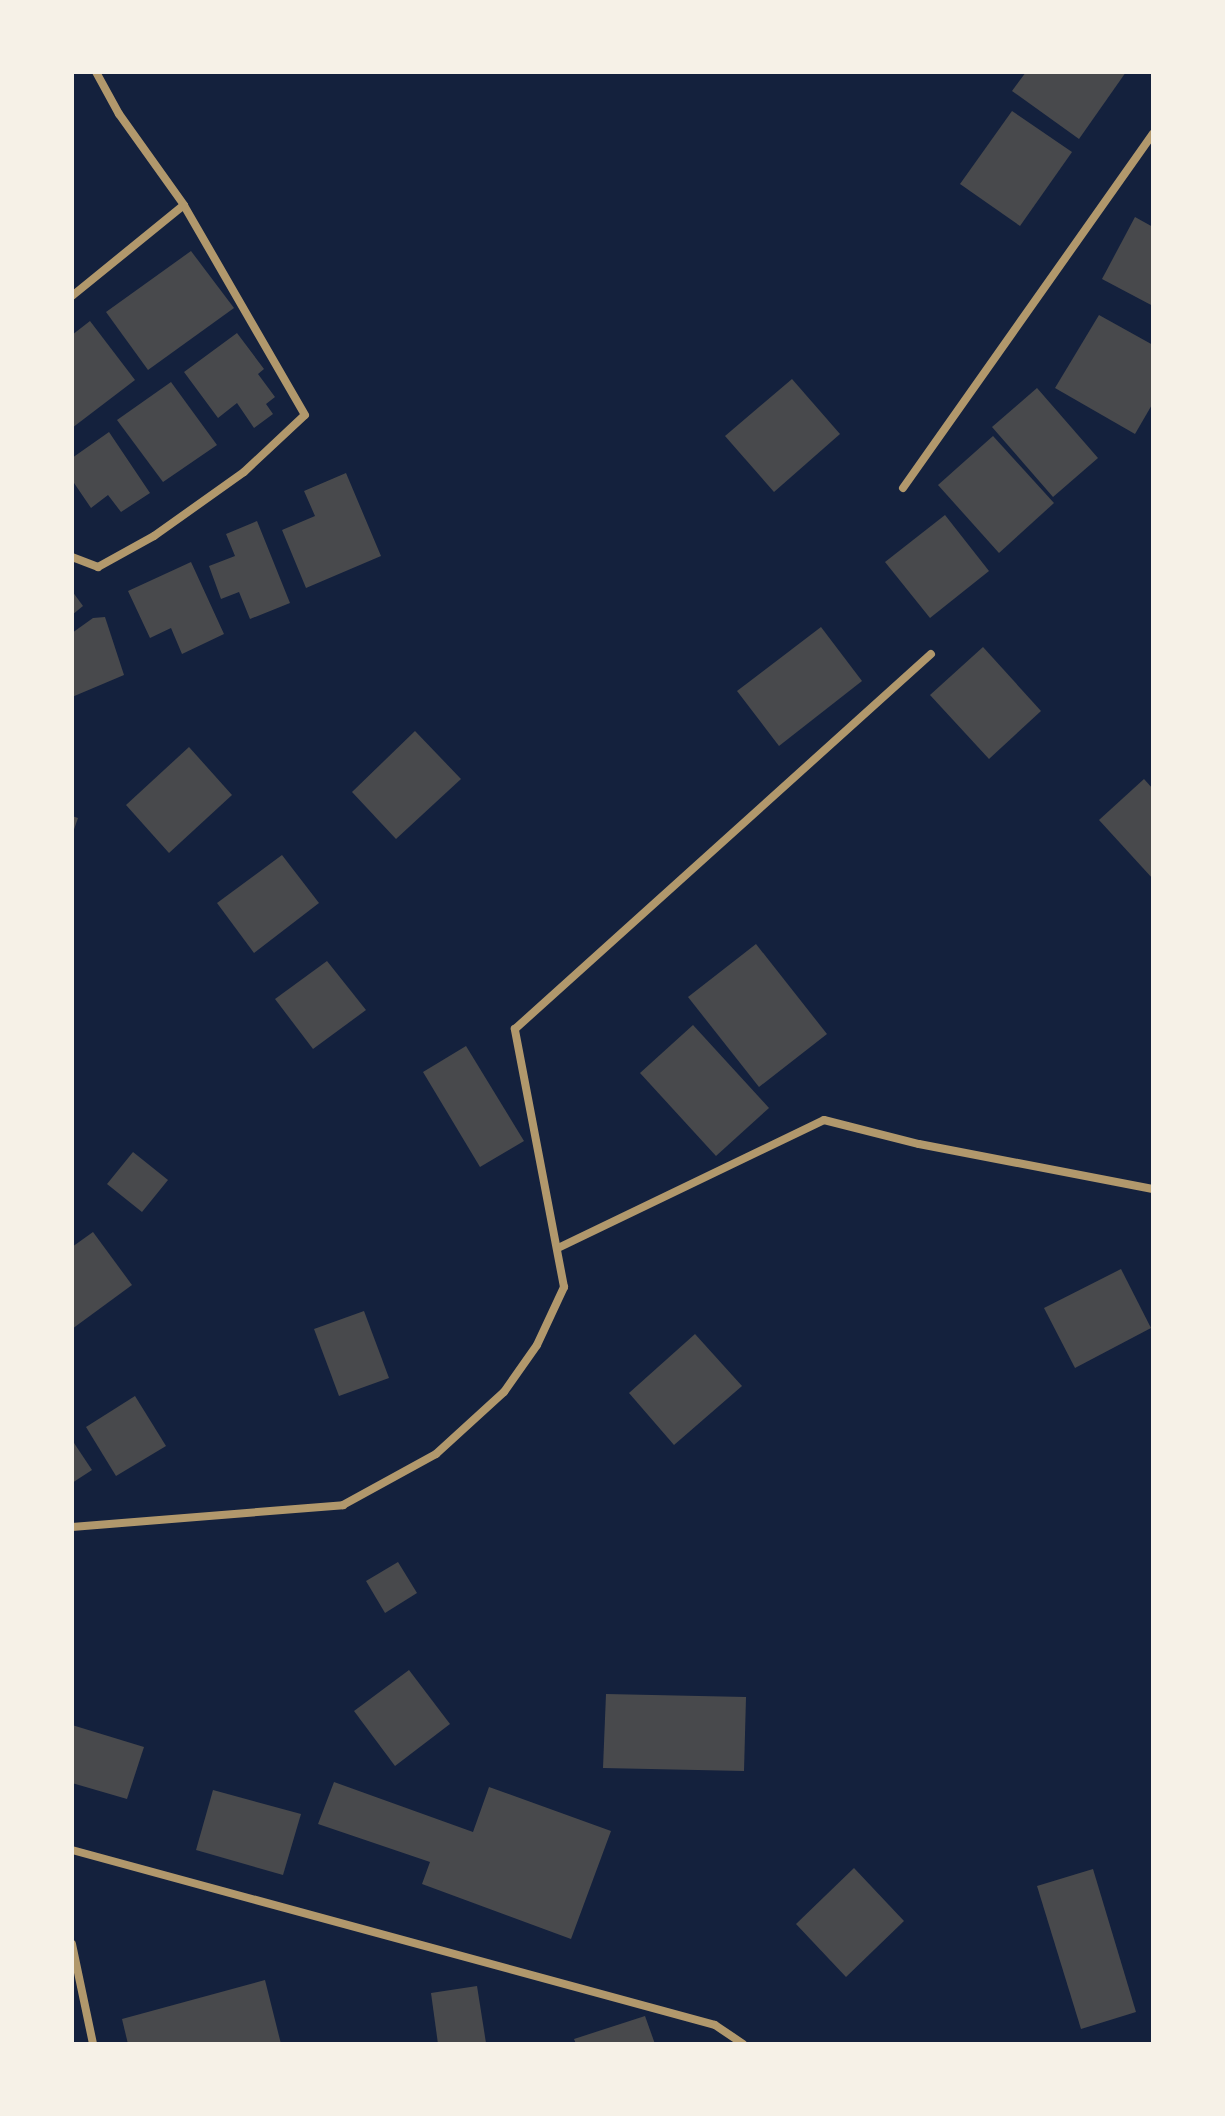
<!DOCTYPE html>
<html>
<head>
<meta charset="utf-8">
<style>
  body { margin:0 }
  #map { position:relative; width:1225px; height:2116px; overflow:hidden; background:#14213d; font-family:"Noto Serif",serif }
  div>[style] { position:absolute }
  .building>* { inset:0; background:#48494c }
  .minor>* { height:8px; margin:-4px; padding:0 4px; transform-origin:4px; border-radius:4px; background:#b1986c }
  span { translate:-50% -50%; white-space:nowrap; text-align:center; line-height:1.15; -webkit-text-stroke:6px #f6f1e7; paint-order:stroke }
  .frame { position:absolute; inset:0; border:74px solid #f6f1e7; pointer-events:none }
</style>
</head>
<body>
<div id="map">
  <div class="building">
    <i style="clip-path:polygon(1026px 72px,1126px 72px,1079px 139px,1012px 91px)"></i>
    <i style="clip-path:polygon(1012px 111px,1072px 152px,1020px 226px,960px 184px)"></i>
    <i style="clip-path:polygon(1135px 217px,1153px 227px,1153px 306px,1102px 279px)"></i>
    <i style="clip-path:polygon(191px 251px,234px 308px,148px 370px,106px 312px)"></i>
    <i style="clip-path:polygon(1099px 315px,1153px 345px,1153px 403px,1135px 434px,1055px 388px)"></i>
    <i style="clip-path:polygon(90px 321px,135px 380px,72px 428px,72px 335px)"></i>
    <i style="clip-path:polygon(237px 333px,264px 369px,258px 374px,275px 397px,266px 404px,273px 414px,254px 428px,237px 403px,218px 418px,184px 372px)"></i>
    <i style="clip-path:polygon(792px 379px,840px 434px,774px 492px,725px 436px)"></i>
    <i style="clip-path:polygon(171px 382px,217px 445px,163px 482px,117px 420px)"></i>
    <i style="clip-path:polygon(1037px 388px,1098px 458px,1053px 497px,992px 427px)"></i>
    <i style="clip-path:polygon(109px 432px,150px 493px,121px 512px,108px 495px,91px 508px,72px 480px,72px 458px)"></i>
    <i style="clip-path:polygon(993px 436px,1054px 503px,999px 553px,938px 485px)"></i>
    <i style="clip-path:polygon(346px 473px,381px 556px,306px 588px,282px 530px,315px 516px,304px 491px)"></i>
    <i style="clip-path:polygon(945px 515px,989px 571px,930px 618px,885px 562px)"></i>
    <i style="clip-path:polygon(257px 521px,290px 603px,250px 619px,239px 592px,221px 599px,209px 566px,235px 556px,226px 534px)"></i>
    <i style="clip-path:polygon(191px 562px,224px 634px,182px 654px,171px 628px,150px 638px,128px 591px)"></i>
    <i style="clip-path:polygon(72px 591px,83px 606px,72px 615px)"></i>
    <i style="clip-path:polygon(105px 617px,124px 675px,72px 697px,72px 633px,93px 618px)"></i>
    <i style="clip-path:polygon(821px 627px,862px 681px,779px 746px,737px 691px)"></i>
    <i style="clip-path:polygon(983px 647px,1041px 711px,989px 759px,930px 695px)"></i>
    <i style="clip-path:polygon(415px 731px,461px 779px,396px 839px,352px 792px)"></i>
    <i style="clip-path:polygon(189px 747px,232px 795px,169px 853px,126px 805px)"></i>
    <i style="clip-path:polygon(1144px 779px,1153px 789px,1153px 879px,1099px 820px)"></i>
    <i style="clip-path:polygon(72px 816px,78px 818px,72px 835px)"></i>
    <i style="clip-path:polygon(282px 855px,319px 903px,254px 953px,217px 903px)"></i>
    <i style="clip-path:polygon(756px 944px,827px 1034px,759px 1087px,688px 997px)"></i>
    <i style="clip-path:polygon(327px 961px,366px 1010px,313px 1049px,275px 999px)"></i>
    <i style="clip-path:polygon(693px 1025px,769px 1108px,716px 1156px,640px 1073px)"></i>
    <i style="clip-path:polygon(466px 1046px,524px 1141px,480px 1167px,423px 1072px)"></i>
    <i style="clip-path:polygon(133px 1152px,168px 1180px,142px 1212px,107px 1184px)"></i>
    <i style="clip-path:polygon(93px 1232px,132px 1285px,72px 1329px,72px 1247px)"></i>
    <i style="clip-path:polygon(1121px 1269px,1151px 1328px,1075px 1368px,1044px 1308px)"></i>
    <i style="clip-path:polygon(364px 1311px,389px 1378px,339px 1396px,314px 1329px)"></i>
    <i style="clip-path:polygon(695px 1334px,742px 1386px,674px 1445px,629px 1393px)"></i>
    <i style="clip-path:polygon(135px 1396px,166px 1446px,116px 1476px,86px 1427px)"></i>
    <i style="clip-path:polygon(72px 1440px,92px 1470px,72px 1483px)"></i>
    <i style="clip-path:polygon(398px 1562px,417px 1593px,385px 1613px,366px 1581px)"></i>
    <i style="clip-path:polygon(409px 1670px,450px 1724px,395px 1766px,354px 1711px)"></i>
    <i style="clip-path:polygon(606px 1694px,746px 1697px,744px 1771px,603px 1768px)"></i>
    <i style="clip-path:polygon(72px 1725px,144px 1747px,127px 1799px,72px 1783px)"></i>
    <i style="clip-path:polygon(334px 1782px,473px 1832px,489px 1787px,611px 1831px,571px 1939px,422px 1884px,430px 1862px,318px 1824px)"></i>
    <i style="clip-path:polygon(213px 1790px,301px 1814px,283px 1875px,196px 1850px)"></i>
    <i style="clip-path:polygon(854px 1868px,904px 1921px,846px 1977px,796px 1924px)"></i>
    <i style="clip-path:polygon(1093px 1869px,1136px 2012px,1081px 2029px,1037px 1886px)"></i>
    <i style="clip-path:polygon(265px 1980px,281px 2044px,128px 2044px,122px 2019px)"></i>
    <i style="clip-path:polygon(477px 1986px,486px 2043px,438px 2044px,431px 1993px)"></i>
    <i style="clip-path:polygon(645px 2016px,655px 2044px,576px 2044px,574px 2039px)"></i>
  </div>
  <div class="minor">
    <i style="left:72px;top:296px;width:144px;rotate:-39.1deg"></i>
    <i style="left:184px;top:205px;width:112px;rotate:-125.5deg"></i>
    <i style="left:119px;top:114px;width:48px;rotate:-118.7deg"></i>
    <i style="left:903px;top:488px;width:434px;rotate:-54.8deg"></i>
    <i style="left:72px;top:557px;width:28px;rotate:21deg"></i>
    <i style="left:98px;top:567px;width:64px;rotate:-29deg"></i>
    <i style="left:154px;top:536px;width:110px;rotate:-35.4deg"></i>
    <i style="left:244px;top:472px;width:83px;rotate:-43.1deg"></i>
    <i style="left:305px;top:415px;width:242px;rotate:-120deg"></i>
    <i style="left:558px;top:1248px;width:295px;rotate:-25.7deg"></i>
    <i style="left:824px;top:1120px;width:98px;rotate:14.2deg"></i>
    <i style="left:919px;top:1144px;width:238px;rotate:10.9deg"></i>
    <i style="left:72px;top:1527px;width:272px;rotate:-4.6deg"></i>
    <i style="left:343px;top:1505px;width:106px;rotate:-28.7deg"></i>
    <i style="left:436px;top:1454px;width:92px;rotate:-42.4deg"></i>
    <i style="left:504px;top:1392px;width:57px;rotate:-54.9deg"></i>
    <i style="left:537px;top:1345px;width:64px;rotate:-65deg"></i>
    <i style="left:564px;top:1287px;width:263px;rotate:-100.8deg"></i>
    <i style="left:515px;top:1029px;width:560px;rotate:-42.03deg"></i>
    <i style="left:72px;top:1850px;width:666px;rotate:15.22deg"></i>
    <i style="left:715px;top:2025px;width:34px;rotate:34deg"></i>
    <i style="left:72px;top:1944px;width:102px;rotate:78.1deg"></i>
  </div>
  <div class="frame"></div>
</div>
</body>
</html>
